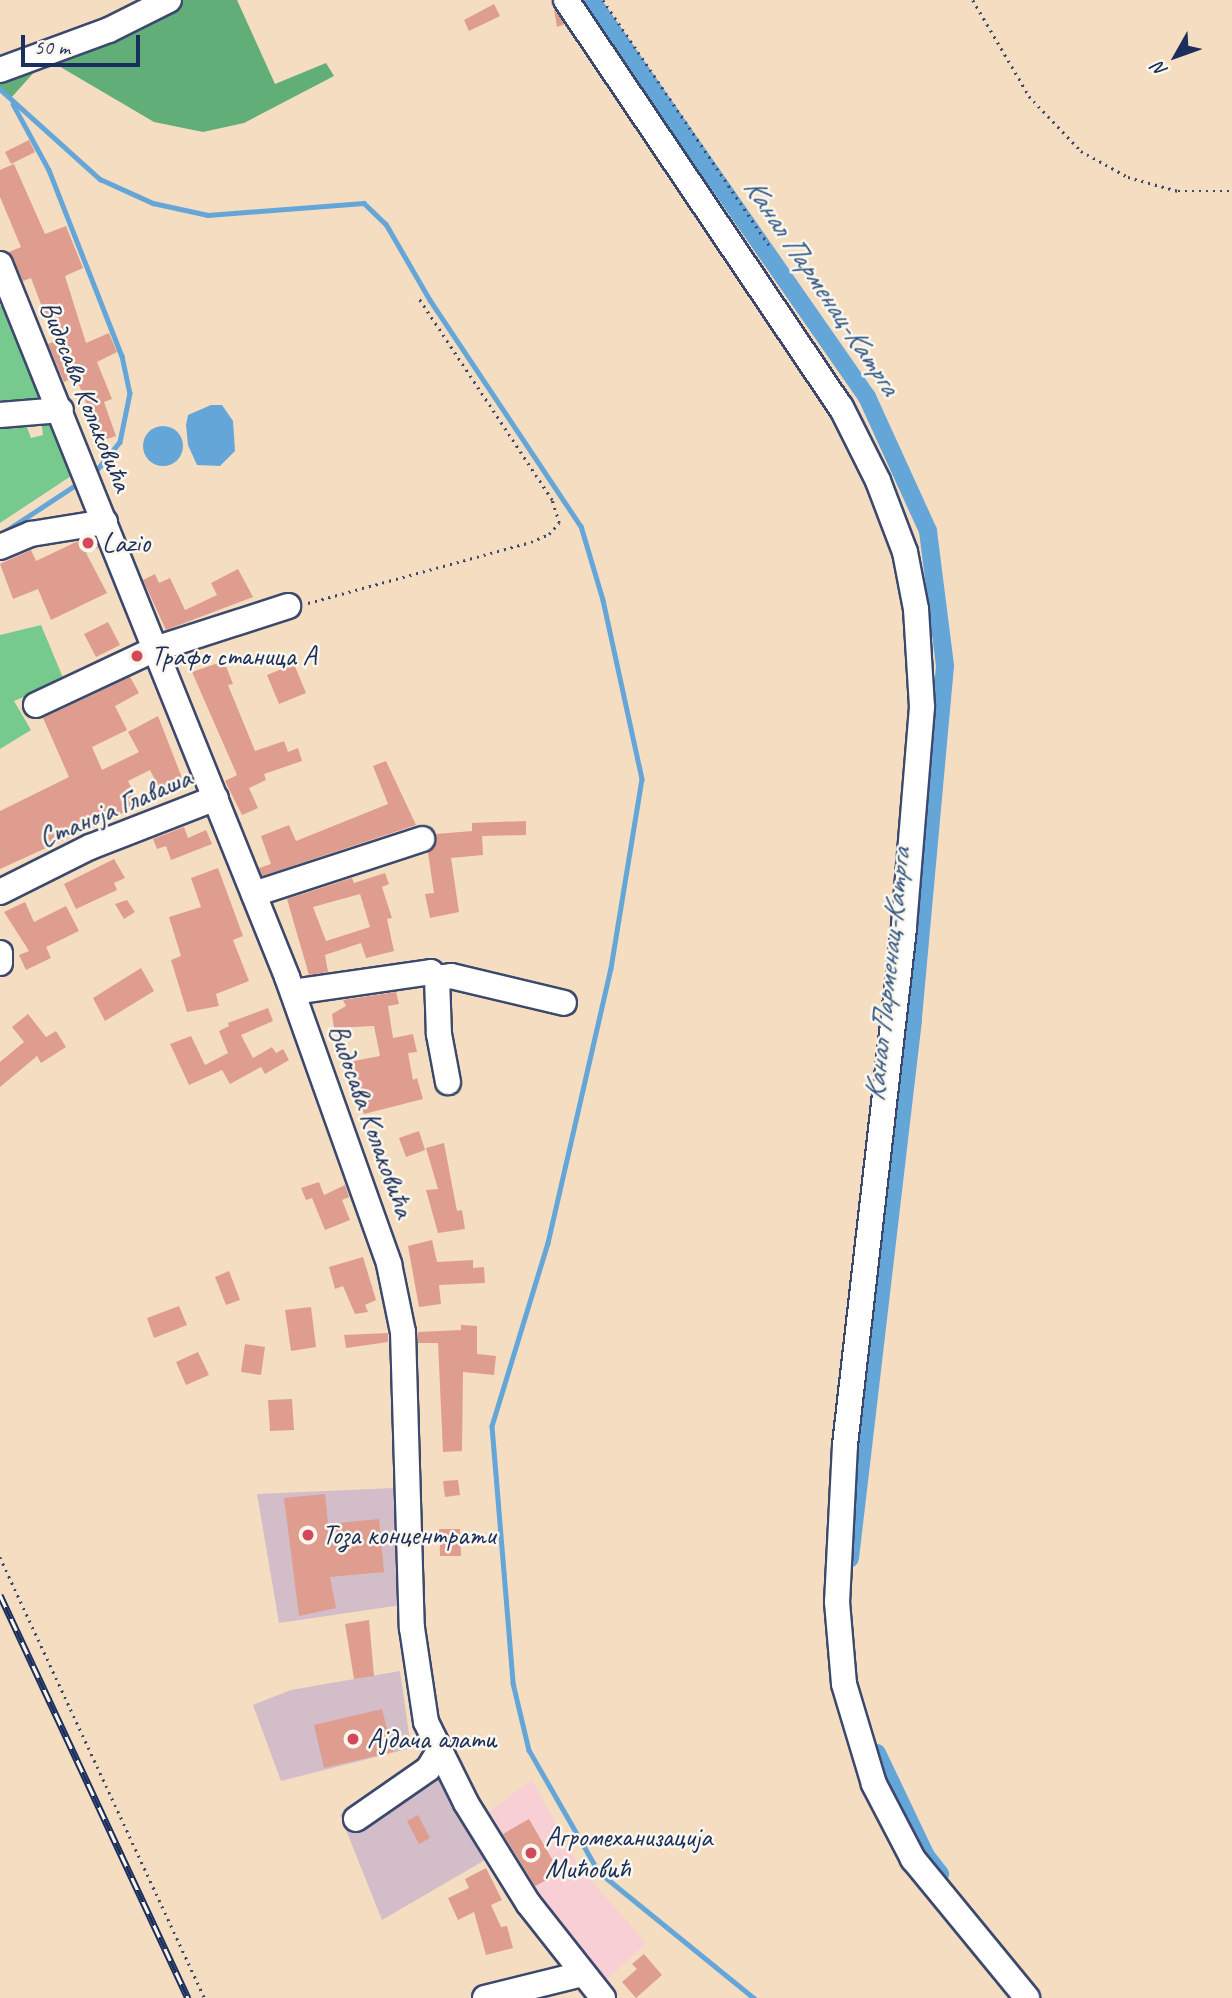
<!DOCTYPE html>
<html>
<head>
<meta charset="utf-8">
<style>
  body { margin:0 }
  #map { position:relative; width:1232px; height:1998px; overflow:hidden; background:#f5ddc2; font-family:Caveat,sans-serif }
  div>[style] { position:absolute }
  .built>* { inset:0; background:#f7cfd4 }
  .industrial>* { inset:0; background:#d2bdc8 }
  .green>* { inset:0; background:#77ca8d }
  .forest>* { inset:0; background:#61ae78 }
  .water>* { inset:0; background:#65a6d8 }
  .round { border-radius:50% }
  .stream>* { height:4.5px; margin:-2.25px; padding:0 2.25px; transform-origin:2.25px; border-radius:2.25px; background:#65a6d8 }
  .canal>* { height:18px; margin:-9px; padding:0 9px; transform-origin:9px; border-radius:9px; background:#65a6d8 }
  .building>* { inset:0; background:#df9d90 }
  .path>* { height:2.5px; margin-top:-1.25px; transform-origin:0; background:repeating-linear-gradient(90deg,#3c496d 0 2px,transparent 0 7px) }
  .roads { filter:drop-shadow(2px 0 #3c496d) drop-shadow(-2px 0 #3c496d) drop-shadow(0 2px #3c496d) drop-shadow(0 -2px #3c496d) }
  .minor>* { height:24px; margin:-12px; padding:0 12px; transform-origin:12px; border-radius:12px; background:#fff }
  .rail>* { height:7px; margin-top:-3.5px; transform-origin:0; background:repeating-linear-gradient(90deg,#fbf7ec 0 13px,#1b2f5e 0 26px); box-sizing:border-box; border-block:2px solid #1b2f5e }
  .dots>* { width:19px; height:19px; translate:-50% -50%; box-sizing:border-box; border:4px solid #fbf7ec; border-radius:50% }
  span { translate:-50% -50%; white-space:nowrap; text-align:center; line-height:1.15; -webkit-text-stroke:5px #fbf7ec; paint-order:stroke }
  .street-label { font-size:28px; color:#1b2f5e }
  .poi-label { font-size:28px; color:#1b2f5e }
  .left { translate:0 -50%; text-align:left }
  .water-label { font-size:30px; color:#355989; font-style:italic }
  .north { position:absolute; left:1141px; top:21px; width:70px; height:70px; -webkit-text-stroke:5px #fbf7ec; paint-order:stroke; rotate:230deg; font-size:19px; font-weight:700; line-height:28px; text-align:center; color:#1b2f5e }
  .north::after { content:''; display:block; margin:auto; width:24px; height:32px; background:#1b2f5e; clip-path:polygon(50% 0,100% 100%,50% 72%,0 100%) }
  .scale { position:absolute; left:21px; top:35px; width:119px; height:32px; box-sizing:border-box; border:4px solid #1b2f5e; border-top:0; padding-left:9px; font-size:21px; line-height:24px; white-space:nowrap; color:#1b2f5e; -webkit-text-stroke:5px #fbf7ec; paint-order:stroke }
</style>
</head>
<body>
<div id="map">
  <div class="built">
    <i style="clip-path:polygon(532px 1780px,579px 1866px,646px 1943px,602px 1984px,544px 1916px,484px 1815px)"></i>
  </div>
  <div class="industrial">
    <i style="clip-path:polygon(394px 1488px,401px 1605px,279px 1623px,257px 1494px)"></i>
    <i style="clip-path:polygon(400px 1671px,411px 1748px,281px 1781px,253px 1705px,291px 1690px)"></i>
    <i style="clip-path:polygon(436px 1770px,490px 1857px,382px 1920px,340px 1815px,413px 1774px)"></i>
  </div>
  <div class="green">
    <i style="clip-path:polygon(6px 305px,51px 405px,0 412px,0 306px)"></i>
    <i style="clip-path:polygon(24px 419px,31px 438px,43px 435px,41px 420px,55px 419px,74px 474px,0 523px,0 421px)"></i>
    <i style="clip-path:polygon(41px 625px,64px 680px,14px 701px,31px 730px,0 749px,0 635px)"></i>
  </div>
  <div class="forest">
    <i style="clip-path:polygon(155px 0,237px 0,275px 84px,326px 63px,334px 76px,244px 123px,203px 132px,154px 122px,52px 62px,37px 69px,10px 99px,0 90px,0 56px)"></i>
  </div>
  <div class="water">
    <i style="clip-path:polygon(211px 405px,222px 405px,233px 421px,235px 451px,220px 466px,197px 465px,188px 445px,186px 425px,188px 415px)"></i>
    <i class="round" style="left:143px;top:426px;width:40px;height:40px"></i>
  </div>
  <div class="stream">
    <i style="left:0;top:89px;width:135px;rotate:42deg"></i>
    <i style="left:100px;top:179px;width:58px;rotate:24.4deg"></i>
    <i style="left:153px;top:203px;width:56px;rotate:12.3deg"></i>
    <i style="left:208px;top:215px;width:156px;rotate:-4.4deg"></i>
    <i style="left:364px;top:203px;width:30px;rotate:44deg"></i>
    <i style="left:386px;top:224px;width:88px;rotate:59.9deg"></i>
    <i style="left:430px;top:300px;width:272px;rotate:56.3deg"></i>
    <i style="left:581px;top:526px;width:77px;rotate:73.4deg"></i>
    <i style="left:603px;top:600px;width:183px;rotate:77.7deg"></i>
    <i style="left:642px;top:779px;width:192px;rotate:99.3deg"></i>
    <i style="left:611px;top:968px;width:282px;rotate:102.9deg"></i>
    <i style="left:548px;top:1243px;width:191px;rotate:107deg"></i>
    <i style="left:492px;top:1426px;width:258px;rotate:85.3deg"></i>
    <i style="left:513px;top:1683px;width:69px;rotate:76.6deg"></i>
    <i style="left:529px;top:1750px;width:141px;rotate:60.2deg"></i>
    <i style="left:599px;top:1872px;width:200px;rotate:39.1deg"></i>
    <i style="left:13px;top:104px;width:75px;rotate:61.4deg"></i>
    <i style="left:49px;top:170px;width:200px;rotate:68.6deg"></i>
    <i style="left:122px;top:356px;width:38px;rotate:78deg"></i>
    <i style="left:130px;top:393px;width:50px;rotate:101.5deg"></i>
    <i style="left:120px;top:442px;width:35px;rotate:129deg"></i>
    <i style="left:1px;top:534px;width:87px;rotate:-33.3deg"></i>
  </div>
  <div class="canal">
    <i style="left:591px;top:0;width:484px;rotate:55.2deg"></i>
    <i style="left:867px;top:397px;width:147px;rotate:65.5deg"></i>
    <i style="left:928px;top:531px;width:136px;rotate:82.8deg"></i>
    <i style="left:945px;top:666px;width:355px;rotate:95.2deg"></i>
    <i style="left:913px;top:1020px;width:542px;rotate:96.68deg"></i>
    <i style="left:877px;top:1753px;width:114px;rotate:64.6deg"></i>
    <i style="left:926px;top:1856px;width:23px;rotate:52deg"></i>
  </div>
  <div class="building">
    <i style="clip-path:polygon(494px 4px,500px 16px,469px 31px,464px 20px)"></i>
    <i style="clip-path:polygon(554px 9px,565px 24px,557px 27px)"></i>
    <i style="clip-path:polygon(29px 140px,35px 152px,11px 164px,5px 152px)"></i>
    <i style="clip-path:polygon(14px 164px,45px 234px,66px 226px,83px 268px,65px 276px,86px 343px,109px 333px,117px 352px,97px 362px,112px 399px,104px 402px,116px 436px,101px 441px,76px 377px,64px 382px,48px 344px,55px 341px,31px 278px,23px 281px,9px 252px,21px 247px,0 197px,0 170px)"></i>
    <i style="clip-path:polygon(95px 539px,98px 548px,86px 553px,107px 593px,51px 620px,38px 589px,13px 599px,0 564px,31px 550px,36px 561px,76px 542px)"></i>
    <i style="clip-path:polygon(238px 569px,253px 597px,166px 630px,143px 580px,155px 574px,159px 583px,170px 578px,185px 610px,217px 595px,211px 583px)"></i>
    <i style="clip-path:polygon(108px 622px,120px 645px,96px 657px,84px 634px)"></i>
    <i style="clip-path:polygon(224px 661px,233px 684px,228px 685px,255px 751px,284px 741px,288px 752px,298px 748px,302px 761px,264px 774px,266px 780px,249px 788px,258px 808px,242px 815px,225px 781px,237px 775px,192px 672px)"></i>
    <i style="clip-path:polygon(294px 664px,306px 693px,279px 704px,267px 675px)"></i>
    <i style="clip-path:polygon(130px 677px,139px 693px,115px 706px,127px 730px,92px 747px,102px 770px,139px 752px,128px 732px,158px 716px,184px 783px,162px 794px,150px 770px,128px 781px,137px 799px,131px 802px,134px 808px,0 869px,0 811px,69px 777px,43px 718px)"></i>
    <i style="clip-path:polygon(386px 761px,416px 825px,262px 876px,259px 868px,271px 864px,261px 836px,289px 825px,296px 841px,388px 804px,373px 766px)"></i>
    <i style="clip-path:polygon(526px 821px,526px 835px,482px 836px,483px 855px,451px 858px,459px 912px,430px 918px,425px 894px,434px 893px,428px 853px,436px 843px,436px 834px,472px 831px,472px 823px)"></i>
    <i style="clip-path:polygon(184px 827px,188px 838px,206px 830px,212px 844px,171px 860px,166px 846px,157px 849px,153px 839px)"></i>
    <i style="clip-path:polygon(114px 859px,125px 878px,114px 883px,117px 890px,76px 909px,64px 884px)"></i>
    <i style="clip-path:polygon(218px 868px,243px 936px,233px 940px,249px 981px,216px 994px,219px 1006px,187px 1012px,171px 960px,181px 956px,169px 917px,201px 907px,191px 878px)"></i>
    <i style="clip-path:polygon(evenodd,385px 873px,389px 884px,382px 887px,392px 918px,387px 919px,394px 951px,366px 958px,361px 943px,325px 955px,328px 972px,309px 975px,287px 899px,352px 878px,354px 883px,385px 873px,360px 894px,370px 927px,326px 941px,313px 907px,360px 894px)"></i>
    <i style="clip-path:polygon(127px 900px,135px 912px,124px 919px,115px 904px)"></i>
    <i style="clip-path:polygon(25px 902px,34px 922px,66px 906px,79px 931px,46px 947px,51px 958px,26px 970px,19px 955px,29px 951px,4px 912px)"></i>
    <i style="clip-path:polygon(141px 968px,154px 991px,105px 1021px,93px 998px)"></i>
    <i style="clip-path:polygon(396px 992px,399px 1004px,388px 1006px,393px 1038px,413px 1034px,417px 1052px,408px 1053px,413px 1080px,417px 1078px,423px 1099px,364px 1114px,348px 1062px,380px 1056px,374px 1026px,334px 1028px,332px 1014px,346px 1006px,343px 1000px)"></i>
    <i style="clip-path:polygon(268px 1008px,273px 1021px,241px 1035px,253px 1058px,272px 1047px,276px 1053px,283px 1049px,289px 1060px,265px 1074px,261px 1067px,230px 1084px,222px 1070px,189px 1085px,170px 1044px,191px 1036px,205px 1065px,228px 1053px,219px 1031px,229px 1026px,228px 1023px)"></i>
    <i style="clip-path:polygon(28px 1014px,46px 1037px,56px 1031px,66px 1047px,41px 1063px,37px 1056px,0 1087px,0 1062px,24px 1042px,12px 1027px)"></i>
    <i style="clip-path:polygon(419px 1131px,425px 1150px,406px 1157px,399px 1138px)"></i>
    <i style="clip-path:polygon(444px 1143px,457px 1211px,462px 1210px,465px 1229px,438px 1233px,426px 1190px,438px 1189px,426px 1148px)"></i>
    <i style="clip-path:polygon(319px 1182px,324px 1195px,345px 1185px,349px 1197px,342px 1200px,350px 1220px,325px 1230px,312px 1198px,306px 1200px,301px 1188px)"></i>
    <i style="clip-path:polygon(432px 1240px,437px 1262px,473px 1260px,473px 1268px,484px 1267px,485px 1283px,439px 1285px,441px 1304px,419px 1307px,408px 1246px)"></i>
    <i style="clip-path:polygon(363px 1257px,376px 1300px,365px 1305px,368px 1312px,355px 1314px,343px 1286px,335px 1289px,329px 1267px)"></i>
    <i style="clip-path:polygon(229px 1271px,240px 1300px,226px 1305px,215px 1277px)"></i>
    <i style="clip-path:polygon(179px 1306px,187px 1325px,154px 1338px,147px 1318px)"></i>
    <i style="clip-path:polygon(311px 1307px,316px 1347px,291px 1351px,285px 1310px)"></i>
    <i style="clip-path:polygon(461px 1325px,477px 1326px,477px 1354px,496px 1356px,494px 1375px,463px 1372px,462px 1451px,443px 1452px,438px 1343px,418px 1343px,418px 1332px,461px 1330px)"></i>
    <i style="clip-path:polygon(388px 1333px,388px 1342px,346px 1348px,344px 1335px)"></i>
    <i style="clip-path:polygon(245px 1344px,265px 1347px,261px 1375px,241px 1372px)"></i>
    <i style="clip-path:polygon(198px 1352px,209px 1375px,186px 1385px,176px 1362px)"></i>
    <i style="clip-path:polygon(292px 1399px,294px 1430px,270px 1431px,268px 1400px)"></i>
    <i style="clip-path:polygon(458px 1480px,460px 1495px,445px 1497px,443px 1481px)"></i>
    <i style="clip-path:polygon(325px 1494px,328px 1524px,379px 1519px,384px 1572px,330px 1577px,336px 1608px,299px 1616px,284px 1498px)"></i>
    <i style="clip-path:polygon(439px 1529px,460px 1529px,461px 1556px,440px 1556px)"></i>
    <i style="clip-path:polygon(369px 1620px,374px 1676px,354px 1679px,345px 1624px)"></i>
    <i style="clip-path:polygon(382px 1709px,393px 1752px,324px 1768px,314px 1725px)"></i>
    <i style="clip-path:polygon(418px 1815px,430px 1838px,419px 1844px,407px 1821px)"></i>
    <i style="clip-path:polygon(529px 1819px,560px 1873px,535px 1886px,503px 1834px)"></i>
    <i style="clip-path:polygon(486px 1868px,502px 1900px,491px 1905px,501px 1927px,507px 1926px,513px 1948px,486px 1955px,474px 1912px,458px 1920px,448px 1898px,469px 1888px,465px 1879px)"></i>
    <i style="clip-path:polygon(644px 1954px,662px 1975px,636px 1998px,622px 1982px,637px 1969px,632px 1964px)"></i>
  </div>
  <div class="path">
    <i style="left:603px;top:0;width:296px;rotate:55.9deg"></i>
    <i style="left:973px;top:0;width:111px;rotate:59.7deg"></i>
    <i style="left:1029px;top:96px;width:76px;rotate:46.6deg"></i>
    <i style="left:1081px;top:151px;width:54px;rotate:29deg"></i>
    <i style="left:1128px;top:177px;width:52px;rotate:15.6deg"></i>
    <i style="left:1178px;top:191px;width:54px"></i>
    <i style="left:308px;top:603px;width:231px;rotate:-15.3deg"></i>
    <i style="left:531px;top:542px;width:20px;rotate:-24deg"></i>
    <i style="left:549px;top:534px;width:15px;rotate:-48deg"></i>
    <i style="left:559px;top:523px;width:24px;rotate:-107deg"></i>
    <i style="left:552px;top:500px;width:245px;rotate:-123.5deg"></i>
    <i style="left:0;top:1557px;width:486px;rotate:65.1deg"></i>
  </div>
  <div class="roads">
    <div class="minor">
      <i style="left:566px;top:0;width:491px;rotate:56deg"></i>
      <i style="left:841px;top:407px;width:83px;rotate:63.4deg"></i>
      <i style="left:878px;top:481px;width:76px;rotate:69.2deg"></i>
      <i style="left:905px;top:552px;width:58px;rotate:79.1deg"></i>
      <i style="left:916px;top:609px;width:98px;rotate:86.5deg"></i>
      <i style="left:922px;top:707px;width:222px;rotate:94.7deg"></i>
      <i style="left:904px;top:928px;width:520px;rotate:96.51deg"></i>
      <i style="left:845px;top:1445px;width:157px;rotate:92.9deg"></i>
      <i style="left:837px;top:1602px;width:82px;rotate:85.1deg"></i>
      <i style="left:844px;top:1684px;width:104px;rotate:73.3deg"></i>
      <i style="left:874px;top:1784px;width:85px;rotate:62.5deg"></i>
      <i style="left:913px;top:1859px;width:180px;rotate:50.6deg"></i>
      <i style="left:0;top:70px;width:116px;rotate:-20.2deg"></i>
      <i style="left:109px;top:30px;width:67px;rotate:-26.6deg"></i>
      <i style="left:0;top:264px;width:769px;rotate:68.07deg"></i>
      <i style="left:287px;top:977px;width:305px;rotate:70.4deg"></i>
      <i style="left:389px;top:1264px;width:69px;rotate:78.4deg"></i>
      <i style="left:403px;top:1332px;width:296px;rotate:88.3deg"></i>
      <i style="left:412px;top:1628px;width:95px;rotate:81.5deg"></i>
      <i style="left:426px;top:1722px;width:90px;rotate:63.7deg"></i>
      <i style="left:466px;top:1803px;width:118px;rotate:58.2deg"></i>
      <i style="left:528px;top:1903px;width:121px;rotate:51.7deg"></i>
      <i style="left:0;top:415px;width:61px;rotate:-4.7deg"></i>
      <i style="left:0;top:547px;width:34px;rotate:-23deg"></i>
      <i style="left:31px;top:534px;width:75px;rotate:-9.2deg"></i>
      <i style="left:36px;top:705px;width:132px;rotate:-25.2deg"></i>
      <i style="left:155px;top:649px;width:140px;rotate:-17.9deg"></i>
      <i style="left:0;top:892px;width:101px;rotate:-26.6deg"></i>
      <i style="left:90px;top:847px;width:135px;rotate:-21.3deg"></i>
      <i style="left:254px;top:894px;width:177px;rotate:-18.1deg"></i>
      <i style="left:0;top:953px;width:10px;rotate:90deg"></i>
      <i style="left:437px;top:978px;width:14px;rotate:-8deg"></i>
      <i style="left:451px;top:976px;width:116px;rotate:13.4deg"></i>
      <i style="left:293px;top:992px;width:139px;rotate:-8.2deg"></i>
      <i style="left:431px;top:972px;width:8px;rotate:45deg"></i>
      <i style="left:437px;top:978px;width:56px;rotate:88deg"></i>
      <i style="left:439px;top:1034px;width:49px;rotate:79.4deg"></i>
      <i style="left:356px;top:1819px;width:88px;rotate:-34.8deg"></i>
      <i style="left:428px;top:1769px;width:19px;rotate:-58deg"></i>
      <i style="left:485px;top:1998px;width:100px;rotate:-13.9deg"></i>
    </div>
  </div>
  <div class="rail">
    <i style="left:0;top:1595px;width:445px;rotate:65deg"></i>
  </div>
  <div class="dots">
    <i style="left:88px;top:543px;background:#d1495b"></i>
    <i style="left:137px;top:656px;background:#d1495b"></i>
    <i style="left:308px;top:1535px;background:#d1495b"></i>
    <i style="left:353px;top:1739px;background:#d1495b"></i>
    <i style="left:531px;top:1853px;background:#d1495b"></i>
  </div>
  <div class="street-label">
    <span style="left:86px;top:396px;rotate:68deg">Видосава Колаковића</span>
    <span style="left:115px;top:808px;rotate:-23deg">Станоја Главаша</span>
    <span style="left:371px;top:1121px;rotate:70deg">Видосава Колаковића</span>
  </div>
  <div class="poi-label">
    <span class="left" style="left:102px;top:543px">Lazio</span>
    <span class="left" style="left:151px;top:656px">Трафо станица А</span>
    <span class="left" style="left:322px;top:1535px">Тоза концентрати</span>
    <span class="left" style="left:367px;top:1739px">Ајдача алати</span>
    <span class="left" style="left:545px;top:1853px">Агромеханизација<br>Мићовић</span>
  </div>
  <div class="water-label">
    <span style="left:822px;top:286px;rotate:56deg">Канал Парменац-Катрга</span>
    <span style="left:887px;top:975px;rotate:-84deg">Канал Парменац-Катрга</span>
  </div>
  <div class="north">N</div>
  <div class="scale">50 m</div>
</div>
</body>
</html>
